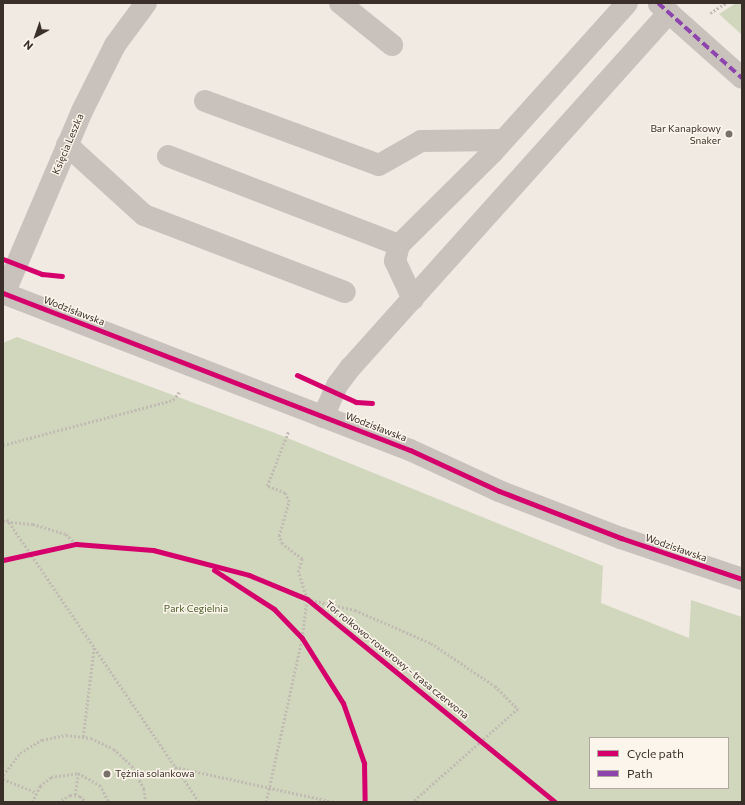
<!DOCTYPE html>
<html>
<head>
<meta charset="utf-8">
<style>
  body { margin:0 }
  #map { position:relative; width:745px; height:805px; overflow:hidden; background:#f0eae3; font-family:Commissioner,sans-serif }
  div>[style] { position:absolute }
  .green>* { inset:0; background:#d1d7bc }
  .path>* { height:2.5px; margin-top:-1.25px; transform-origin:0; background:repeating-linear-gradient(90deg,#c2bbb4 0 2px,transparent 0 4px) }
  .minor>* { height:22px; margin:-11px; padding:0 11px; transform-origin:11px; border-radius:11px; background:#c9c2bc }
  .quiet>* { height:4px; margin-top:-2px; transform-origin:0; background:repeating-linear-gradient(90deg,#8e44ad 0 8px,transparent 0 12px) }
  .cycleway>* { height:5px; margin:-2.5px; padding:0 2.5px; transform-origin:2.5px; border-radius:2.5px; background:#d6006c }
  .dots>* { width:11px; height:11px; translate:-50% -50%; box-sizing:border-box; border:2px solid #fcf5eb; border-radius:50% }
  span { translate:-50% -50%; white-space:nowrap; text-align:center; line-height:1.15; -webkit-text-stroke:3px #fcf5eb; paint-order:stroke }
  .poi-label { font-size:10px; color:#3b2f29 }
  .right { translate:-100% -50%; text-align:right }
  .left { translate:0 -50%; text-align:left }
  .street-label { font-size:10px; color:#3b2f29 }
  .park-label { font-size:10px; color:#495d29 }
  .frame { position:absolute; inset:0; border:4px solid #3b2f29; pointer-events:none }
  .legend { position:absolute; left:589px; top:737px; width:140px; height:52px; box-sizing:border-box; background:#fcf5eb; border:1px solid #afa69d; margin:0; padding:5px 7px; list-style:none; font-size:12px; color:#3b2f29 }
  .legend li { display:flex; align-items:center; gap:8px; height:20px }
  .legend b { width:20px; border:1px solid #afa69d }
  .north { position:absolute; left:16px; top:16px; width:40px; height:40px; -webkit-text-stroke:3px #fcf5eb; paint-order:stroke; rotate:220deg; font-size:11px; font-weight:700; line-height:16px; text-align:center; color:#3b2f29 }
  .north::after { content:''; display:block; margin:auto; width:14px; height:18px; background:#3b2f29; clip-path:polygon(50% 0,100% 100%,50% 72%,0 100%) }
</style>
</head>
<body>
<div id="map">
  <div class="green">
    <i style="clip-path:polygon(736px 3px,742px 3px,742px 35px,719px 14px)"></i>
    <i style="clip-path:polygon(evenodd,17px 337px,275px 433px,603px 566px,601px 603px,689px 638px,691px 600px,742px 617px,742px 802px,3px 802px,3px 343px,17px 337px,590px 738px,728px 738px,728px 788px,590px 788px,590px 738px)"></i>
  </div>
  <div class="path">
    <i style="left:710px;top:13px;width:19px;rotate:-32deg"></i>
    <i style="left:3px;top:445px;width:176px;rotate:-14.8deg"></i>
    <i style="left:173px;top:400px;width:11px;rotate:-52deg"></i>
    <i style="left:7px;top:519px;width:342px;rotate:55.8deg"></i>
    <i style="left:3px;top:521px;width:30px;rotate:6deg"></i>
    <i style="left:33px;top:524px;width:34px;rotate:17deg"></i>
    <i style="left:66px;top:534px;width:14px;rotate:45deg"></i>
    <i style="left:307px;top:599px;width:49px;rotate:12.9deg"></i>
    <i style="left:355px;top:610px;width:83px;rotate:23.5deg"></i>
    <i style="left:431px;top:643px;width:77px;rotate:33.9deg"></i>
    <i style="left:495px;top:686px;width:33px;rotate:45deg"></i>
    <i style="left:518px;top:709px;width:140px;rotate:138.5deg"></i>
    <i style="left:83px;top:737px;width:90px;rotate:-83deg"></i>
    <i style="left:175px;top:767px;width:163px;rotate:12.4deg"></i>
    <i style="left:3px;top:775px;width:28px;rotate:-52deg"></i>
    <i style="left:20px;top:753px;width:26px;rotate:-31deg"></i>
    <i style="left:42px;top:740px;width:25px;rotate:-12deg"></i>
    <i style="left:66px;top:735px;width:25px;rotate:7deg"></i>
    <i style="left:91px;top:738px;width:25px;rotate:26deg"></i>
    <i style="left:114px;top:749px;width:25px;rotate:43deg"></i>
    <i style="left:132px;top:766px;width:26px;rotate:62deg"></i>
    <i style="left:144px;top:789px;width:13px;rotate:81deg"></i>
    <i style="left:3px;top:779px;width:35px;rotate:22deg"></i>
    <i style="left:75px;top:795px;width:22px;rotate:-82deg"></i>
    <i style="left:32px;top:802px;width:18px;rotate:-63deg"></i>
    <i style="left:40px;top:786px;width:14px;rotate:-39deg"></i>
    <i style="left:51px;top:777px;width:27px;rotate:-8deg"></i>
    <i style="left:78px;top:773px;width:25px;rotate:29deg"></i>
    <i style="left:100px;top:785px;width:19px;rotate:62deg"></i>
    <i style="left:58px;top:802px;width:14px;rotate:-30deg"></i>
    <i style="left:70px;top:795px;width:10px;rotate:6deg"></i>
    <i style="left:80px;top:796px;width:8px;rotate:45deg"></i>
    <i style="left:266px;top:802px;width:168px;rotate:-77.6deg"></i>
    <i style="left:302px;top:638px;width:39px;rotate:-83deg"></i>
    <i style="left:307px;top:599px;width:28px;rotate:-108deg"></i>
    <i style="left:298px;top:572px;width:14px;rotate:-73deg"></i>
    <i style="left:302px;top:559px;width:25px;rotate:-143deg"></i>
    <i style="left:282px;top:544px;width:9px;rotate:-111deg"></i>
    <i style="left:279px;top:536px;width:35px;rotate:-74deg"></i>
    <i style="left:289px;top:502px;width:10px;rotate:-114deg"></i>
    <i style="left:285px;top:493px;width:19px;rotate:-159deg"></i>
    <i style="left:267px;top:486px;width:58px;rotate:-68.7deg"></i>
  </div>
  <div class="minor">
    <i style="left:340px;top:3px;width:67px;rotate:38.9deg"></i>
    <i style="left:659px;top:4px;width:111px;rotate:41.7deg"></i>
    <i style="left:205px;top:101px;width:185px;rotate:20.2deg"></i>
    <i style="left:379px;top:165px;width:48px;rotate:-29.7deg"></i>
    <i style="left:421px;top:141px;width:82px;rotate:-0.7deg"></i>
    <i style="left:67px;top:145px;width:104px;rotate:42.3deg"></i>
    <i style="left:144px;top:215px;width:215px;rotate:21deg"></i>
    <i style="left:168px;top:156px;width:248px;rotate:21.1deg"></i>
    <i style="left:3px;top:293px;width:436px;rotate:21.1deg"></i>
    <i style="left:410px;top:450px;width:98px;rotate:24.7deg"></i>
    <i style="left:499px;top:491px;width:131px;rotate:21.1deg"></i>
    <i style="left:621px;top:538px;width:128px;rotate:18.7deg"></i>
    <i style="left:4px;top:294px;width:199px;rotate:-66.9deg"></i>
    <i style="left:82px;top:111px;width:74px;rotate:-63.4deg"></i>
    <i style="left:115px;top:45px;width:52px;rotate:-53.6deg"></i>
    <i style="left:413px;top:299px;width:42px;rotate:-115.3deg"></i>
    <i style="left:395px;top:261px;width:16px;rotate:-76deg"></i>
    <i style="left:399px;top:245px;width:132px;rotate:-44.7deg"></i>
    <i style="left:493px;top:152px;width:200px;rotate:-48deg"></i>
    <i style="left:323px;top:417px;width:36px;rotate:-66deg"></i>
    <i style="left:338px;top:384px;width:21px;rotate:-53deg"></i>
    <i style="left:351px;top:367px;width:476px;rotate:-48.1deg"></i>
  </div>
  <div class="quiet">
    <i style="left:658px;top:3px;width:113px;rotate:41.8deg"></i>
  </div>
  <div class="cycleway">
    <i style="left:3px;top:259px;width:42px;rotate:21deg"></i>
    <i style="left:42px;top:274px;width:20px;rotate:6deg"></i>
    <i style="left:3px;top:293px;width:436px;rotate:21.1deg"></i>
    <i style="left:410px;top:450px;width:98px;rotate:24.7deg"></i>
    <i style="left:499px;top:491px;width:131px;rotate:21.1deg"></i>
    <i style="left:621px;top:538px;width:128px;rotate:18.7deg"></i>
    <i style="left:297px;top:375px;width:65px;rotate:24.6deg"></i>
    <i style="left:356px;top:402px;width:16px;rotate:4deg"></i>
    <i style="left:3px;top:560px;width:75px;rotate:-12.4deg"></i>
    <i style="left:76px;top:544px;width:77px;rotate:4.5deg"></i>
    <i style="left:153px;top:550px;width:99px;rotate:14.6deg"></i>
    <i style="left:249px;top:575px;width:63px;rotate:22.5deg"></i>
    <i style="left:307px;top:599px;width:320px;rotate:39.3deg"></i>
    <i style="left:214px;top:570px;width:72px;rotate:33deg"></i>
    <i style="left:274px;top:609px;width:40px;rotate:46deg"></i>
    <i style="left:302px;top:638px;width:77px;rotate:57.8deg"></i>
    <i style="left:343px;top:703px;width:64px;rotate:70.7deg"></i>
    <i style="left:364px;top:763px;width:39px;rotate:89deg"></i>
  </div>
  <div class="dots">
    <i style="left:729px;top:134px;background:#7a706a"></i>
    <i style="left:107px;top:774px;background:#7a706a"></i>
  </div>
  <div class="poi-label">
    <span class="right" style="left:721px;top:134px">Bar Kanapkowy<br>Snaker</span>
    <span class="left" style="left:115px;top:774px">Tężnia solankowa</span>
  </div>
  <div class="street-label">
    <span style="left:68px;top:144px;rotate:-67deg">Księcia Leszka</span>
    <span style="left:74px;top:311px;rotate:21deg">Wodzisławska</span>
    <span style="left:376px;top:427px;rotate:21deg">Wodzisławska</span>
    <span style="left:676px;top:548px;rotate:19deg">Wodzisławska</span>
    <span style="left:397px;top:660px;rotate:39deg">Tor rolkowo-rowerowy - trasa czerwona</span>
  </div>
  <div class="park-label">
    <span style="left:196px;top:609px">Park Cegielnia</span>
  </div>
  <div class="frame"></div>
  <ul class="legend">
  <li><b style="height:5px;background:#d6006c"></b>Cycle path</li>
  <li><b style="height:5px;background:#8e44ad"></b>Path</li>
  </ul>
  <div class="north">N</div>
</div>
</body>
</html>
